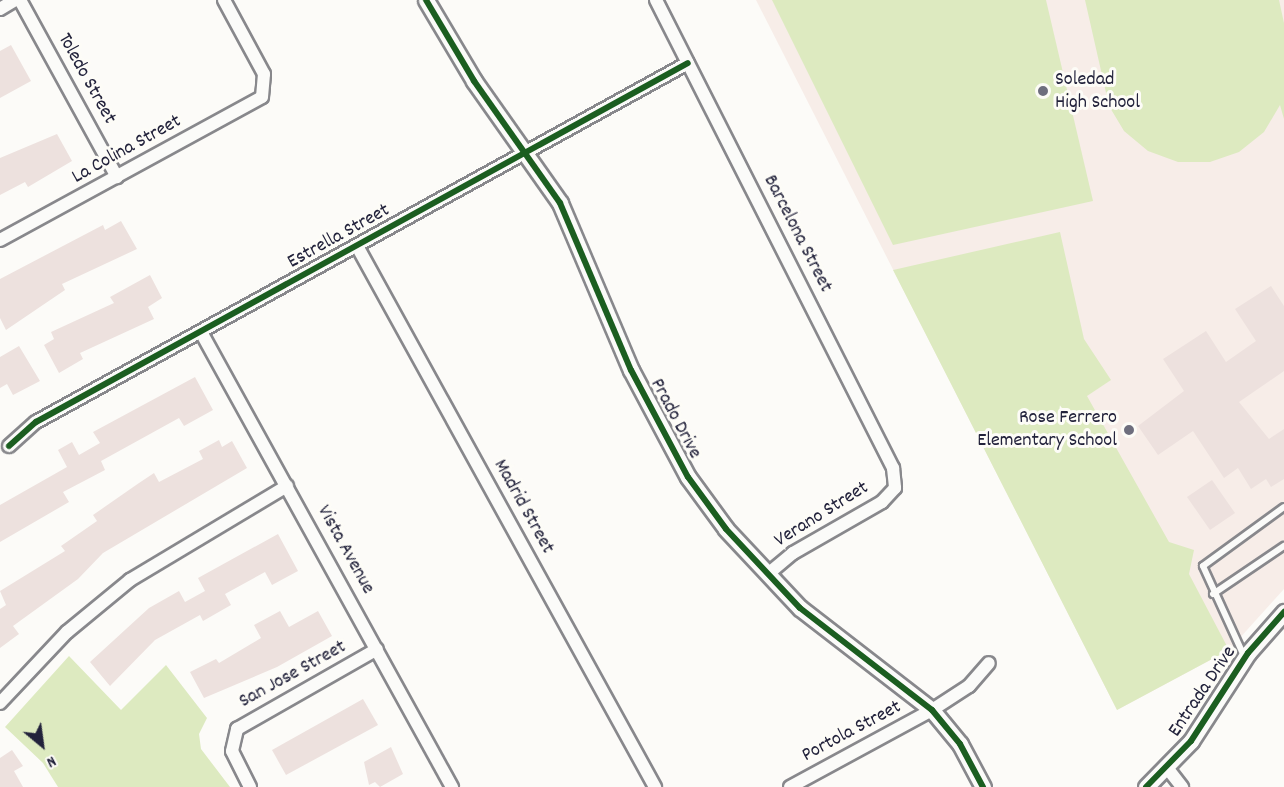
<!DOCTYPE html>
<html>
<head>
<meta charset="utf-8">
<style>
  body { margin:0 }
  #map { position:relative; width:1284px; height:787px; overflow:hidden; background:#fcfbf8; font-family:Dekko,sans-serif }
  div>[style] { position:absolute }
  .built>* { inset:0; background:#f7ede8 }
  .green>* { inset:0; background:#ddeac0 }
  .building>* { inset:0; background:#ede1de }
  .roads { filter:drop-shadow(2px 0 #88888c) drop-shadow(-2px 0 #88888c) drop-shadow(0 2px #88888c) drop-shadow(0 -2px #88888c) }
  .service>* { height:6px; margin:-3px; padding:0 3px; transform-origin:3px; border-radius:3px; background:#fbfbf9 }
  .minor>* { height:12px; margin:-6px; padding:0 6px; transform-origin:6px; border-radius:6px; background:#fbfbf9 }
  .tertiary>* { height:15px; margin:-7.5px; padding:0 7.5px; transform-origin:7.5px; border-radius:7.5px; background:#fbfbf9 }
  .cycleway>* { height:6px; margin:-3px; padding:0 3px; transform-origin:3px; border-radius:3px; background:#1b5e20 }
  .dots>* { width:16px; height:16px; translate:-50% -50%; box-sizing:border-box; border:3px solid #fdfcf7; border-radius:50% }
  span { translate:-50% -50%; white-space:nowrap; text-align:center; line-height:1.15; -webkit-text-stroke:6px #fdfcf7; paint-order:stroke }
  .street-label { font-size:20px; color:#22223b }
  .poi-label { font-size:20px; color:#22223b }
  .left { translate:0 -50%; text-align:left }
  .right { translate:-100% -50%; text-align:right }
  .north { position:absolute; left:12px; top:715px; width:60px; height:60px; -webkit-text-stroke:4px #fdfcf7; paint-order:stroke; rotate:151deg; font-size:16px; font-weight:700; line-height:24px; text-align:center; color:#22223b }
  .north::after { content:''; display:block; margin:auto; width:21px; height:27px; background:#22223b; clip-path:polygon(50% 0,100% 100%,50% 72%,0 100%) }
</style>
</head>
<body>
<div id="map">
  <div class="built">
    <i style="clip-path:polygon(756px 0,1284px 0,1284px 589px,1229px 650px,1117px 710px)"></i>
  </div>
  <div class="green">
    <i style="clip-path:polygon(772px 0,1046px 0,1093px 201px,893px 245px)"></i>
    <i style="clip-path:polygon(1085px 0,1279px 0,1284px 23px,1284px 119px,1280px 105px,1264px 132px,1239px 152px,1210px 162px,1178px 162px,1148px 151px,1124px 131px,1109px 106px)"></i>
    <i style="clip-path:polygon(1060px 232px,1084px 339px,1111px 380px,1087px 396px,1169px 542px,1194px 550px,1189px 574px,1229px 650px,1117px 710px,893px 270px)"></i>
    <i style="clip-path:polygon(69px 656px,121px 710px,166px 665px,207px 718px,199px 734px,201px 749px,230px 787px,58px 787px,43px 763px,5px 727px)"></i>
  </div>
  <div class="building">
    <i style="clip-path:polygon(11px 45px,31px 81px,0 98px,0 51px)"></i>
    <i style="clip-path:polygon(57px 134px,72px 161px,28px 187px,25px 182px,0 195px,0 158px)"></i>
    <i style="clip-path:polygon(121px 221px,137px 249px,62px 284px,65px 290px,6px 330px,0 318px,0 279px,103px 225px,105px 230px)"></i>
    <i style="clip-path:polygon(150px 275px,162px 298px,148px 307px,154px 319px,80px 353px,83px 359px,59px 373px,44px 345px,54px 339px,51px 332px,114px 303px,110px 297px)"></i>
    <i style="clip-path:polygon(1271px 286px,1284px 306px,1284px 371px,1239px 402px,1269px 439px,1284px 429px,1284px 479px,1271px 487px,1266px 479px,1251px 489px,1238px 468px,1224px 478px,1193px 431px,1158px 455px,1138px 426px,1184px 391px,1163px 359px,1206px 331px,1226px 362px,1256px 341px,1235px 309px)"></i>
    <i style="clip-path:polygon(19px 346px,40px 381px,13px 395px,7px 384px,0 388px,0 357px)"></i>
    <i style="clip-path:polygon(195px 377px,213px 410px,184px 426px,179px 418px,101px 461px,105px 470px,63px 492px,69px 502px,0 542px,0 505px,67px 467px,58px 450px,72px 442px,79px 455px,100px 443px,93px 432px)"></i>
    <i style="clip-path:polygon(219px 440px,222px 447px,232px 441px,247px 468px,103px 553px,78px 579px,13px 626px,19px 634px,0 648px,0 609px,6px 605px,0 591px,65px 551px,61px 546px,97px 521px,93px 515px,139px 483px,154px 473px,159px 482px,203px 459px,199px 451px)"></i>
    <i style="clip-path:polygon(1212px 480px,1235px 513px,1210px 530px,1187px 497px)"></i>
    <i style="clip-path:polygon(278px 534px,298px 571px,272px 585px,265px 572px,225px 594px,231px 605px,203px 621px,200px 615px,155px 640px,110px 686px,90px 662px,149px 608px,179px 591px,185px 602px,205px 591px,198px 578px)"></i>
    <i style="clip-path:polygon(280px 611px,289px 627px,318px 611px,332px 636px,277px 667px,204px 698px,190px 672px,216px 659px,219px 663px,261px 638px,254px 625px)"></i>
    <i style="clip-path:polygon(363px 699px,378px 725px,286px 775px,272px 750px)"></i>
    <i style="clip-path:polygon(391px 747px,403px 774px,380px 787px,375px 782px,369px 785px,364px 762px)"></i>
    <i style="clip-path:polygon(12px 750px,23px 766px,14px 771px,23px 787px,0 787px,0 758px)"></i>
  </div>
  <div class="roads">
    <div class="service">
      <i style="left:1213px;top:594px;width:86px;rotate:-34.1deg"></i>
      <i style="left:1244px;top:656px;width:99px;rotate:-114.5deg"></i>
      <i style="left:1203px;top:566px;width:100px;rotate:-36.1deg"></i>
    </div>
    <div class="minor">
      <i style="left:20px;top:0;width:202px;rotate:61.3deg"></i>
      <i style="left:656px;top:0;width:525px;rotate:63.14deg"></i>
      <i style="left:893px;top:468px;width:20px;rotate:84deg"></i>
      <i style="left:895px;top:488px;width:19px;rotate:133deg"></i>
      <i style="left:882px;top:502px;width:103px;rotate:150.2deg"></i>
      <i style="left:793px;top:553px;width:33px;rotate:140deg"></i>
      <i style="left:0;top:9px;width:17px;rotate:-31deg"></i>
      <i style="left:0;top:240px;width:298px;rotate:-28.6deg"></i>
      <i style="left:262px;top:97px;width:23px;rotate:-85deg"></i>
      <i style="left:264px;top:74px;width:84px;rotate:-118.4deg"></i>
      <i style="left:357px;top:246px;width:618px;rotate:61.15deg"></i>
      <i style="left:201px;top:332px;width:520px;rotate:61.12deg"></i>
      <i style="left:9px;top:446px;width:36px;rotate:-42deg"></i>
      <i style="left:36px;top:422px;width:744px;rotate:-28.84deg"></i>
      <i style="left:0;top:703px;width:98px;rotate:-46.7deg"></i>
      <i style="left:67px;top:632px;width:82px;rotate:-39.5deg"></i>
      <i style="left:130px;top:580px;width:183px;rotate:-30.9deg"></i>
      <i style="left:1168px;top:769px;width:23px;rotate:52deg"></i>
      <i style="left:250px;top:787px;width:40px;rotate:-116.6deg"></i>
      <i style="left:232px;top:751px;width:23px;rotate:-77deg"></i>
      <i style="left:237px;top:729px;width:161px;rotate:-29.7deg"></i>
      <i style="left:790px;top:787px;width:162px;rotate:-28.5deg"></i>
      <i style="left:932px;top:710px;width:44px;rotate:-33deg"></i>
      <i style="left:969px;top:686px;width:30px;rotate:-49deg"></i>
    </div>
    <div class="tertiary">
      <i style="left:426px;top:0;width:94px;rotate:59.3deg"></i>
      <i style="left:474px;top:81px;width:149px;rotate:54.8deg"></i>
      <i style="left:560px;top:203px;width:181px;rotate:67deg"></i>
      <i style="left:631px;top:370px;width:121px;rotate:62deg"></i>
      <i style="left:688px;top:477px;width:64px;rotate:53.8deg"></i>
      <i style="left:726px;top:529px;width:108px;rotate:46.9deg"></i>
      <i style="left:800px;top:608px;width:167px;rotate:37.7deg"></i>
      <i style="left:932px;top:710px;width:44px;rotate:50.5deg"></i>
      <i style="left:960px;top:744px;width:49px;rotate:61.9deg"></i>
      <i style="left:1146px;top:787px;width:64px;rotate:-45.6deg"></i>
      <i style="left:1191px;top:741px;width:105px;rotate:-57.1deg"></i>
      <i style="left:1248px;top:653px;width:55px;rotate:-48.7deg"></i>
    </div>
  </div>
  <div class="cycleway">
    <i style="left:426px;top:0;width:94px;rotate:59.3deg"></i>
    <i style="left:474px;top:81px;width:149px;rotate:54.8deg"></i>
    <i style="left:560px;top:203px;width:181px;rotate:67deg"></i>
    <i style="left:631px;top:370px;width:121px;rotate:62deg"></i>
    <i style="left:688px;top:477px;width:64px;rotate:53.8deg"></i>
    <i style="left:726px;top:529px;width:108px;rotate:46.9deg"></i>
    <i style="left:800px;top:608px;width:167px;rotate:37.7deg"></i>
    <i style="left:932px;top:710px;width:44px;rotate:50.5deg"></i>
    <i style="left:960px;top:744px;width:49px;rotate:61.9deg"></i>
    <i style="left:9px;top:446px;width:36px;rotate:-42deg"></i>
    <i style="left:36px;top:422px;width:744px;rotate:-28.84deg"></i>
    <i style="left:1146px;top:787px;width:64px;rotate:-45.6deg"></i>
    <i style="left:1191px;top:741px;width:105px;rotate:-57.1deg"></i>
    <i style="left:1248px;top:653px;width:55px;rotate:-48.7deg"></i>
  </div>
  <div class="dots">
    <i style="left:1043px;top:91px;background:#6e6e7d"></i>
    <i style="left:1129px;top:430px;background:#6e6e7d"></i>
  </div>
  <div class="street-label">
    <span style="left:86px;top:79px;rotate:61deg">Toledo Street</span>
    <span style="left:127px;top:150px;rotate:-29deg">La Colina Street</span>
    <span style="left:797px;top:234px;rotate:63deg">Barcelona Street</span>
    <span style="left:339px;top:237px;rotate:-29deg">Estrella Street</span>
    <span style="left:675px;top:419px;rotate:62deg">Prado Drive</span>
    <span style="left:523px;top:507px;rotate:61deg">Madrid Street</span>
    <span style="left:822px;top:515px;rotate:-32deg">Verano Street</span>
    <span style="left:345px;top:550px;rotate:61deg">Vista Avenue</span>
    <span style="left:293px;top:675px;rotate:-29deg">San Jose Street</span>
    <span style="left:1203px;top:692px;rotate:-56deg">Entrada Drive</span>
    <span style="left:852px;top:732px;rotate:-28deg">Portola Street</span>
  </div>
  <div class="poi-label">
    <span class="left" style="left:1055px;top:92px">Soledad<br>High School</span>
    <span class="right" style="left:1117px;top:430px">Rose Ferrero<br>Elementary School</span>
  </div>
  <div class="north">N</div>
</div>
</body>
</html>
